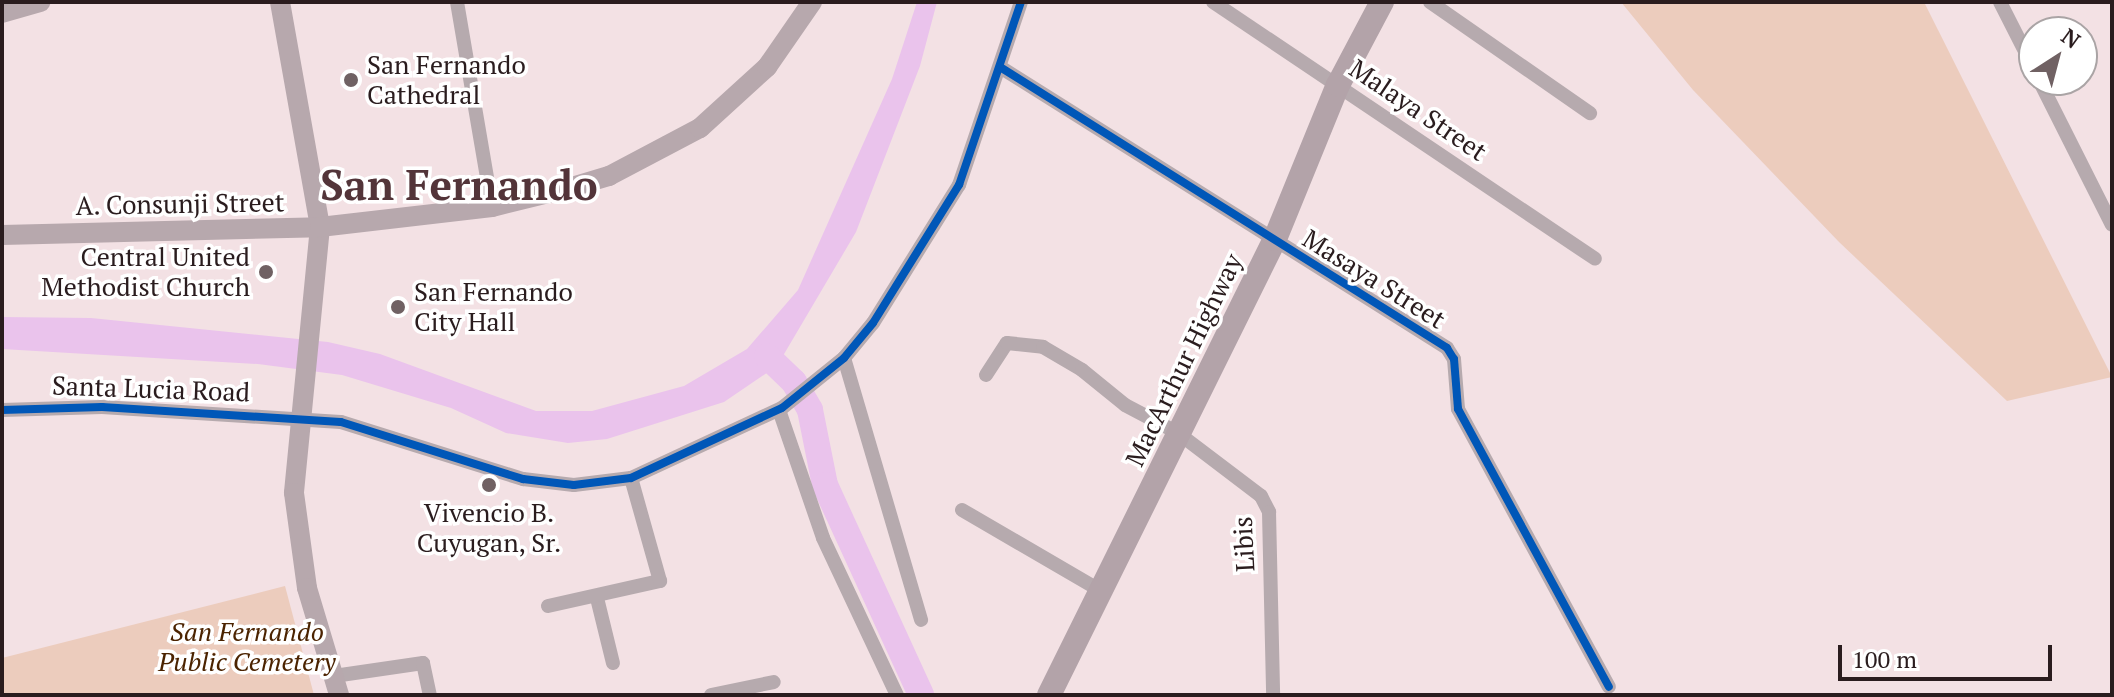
<!DOCTYPE html>
<html>
<head>
<meta charset="utf-8">
<style>
  body { margin:0 }
  #map { position:relative; width:2114px; height:697px; overflow:hidden; background:#f3e1e4; font-family:"PT Serif",serif }
  div>[style] { position:absolute }
  .green>* { inset:0; background:#ecccbd }
  .water>* { inset:0; background:#eac3ec }
  .river>* { height:26px; margin:-13px; padding:0 13px; transform-origin:13px; border-radius:13px; background:#eac3ec }
  .minor>* { height:14px; margin:-7px; padding:0 7px; transform-origin:7px; border-radius:7px; background:#b6aaae }
  .secondary>* { height:20px; margin:-10px; padding:0 10px; transform-origin:10px; border-radius:10px; background:#b7a8ad }
  .trunk>* { height:24px; margin:-12px; padding:0 12px; transform-origin:12px; border-radius:12px; background:#b3a3a9 }
  .cycleway>* { height:8px; margin:-4px; padding:0 4px; transform-origin:4px; border-radius:4px; background:#0057b8 }
  .dots>* { width:22px; height:22px; translate:-50% -50%; box-sizing:border-box; border:4px solid #fff; border-radius:50% }
  span { translate:-50% -50%; white-space:nowrap; text-align:center; line-height:1.15; -webkit-text-stroke:7px #fff; paint-order:stroke }
  .poi-label { font-size:26px; color:#2a1c1e }
  .left { translate:0 -50%; text-align:left }
  .right { translate:-100% -50%; text-align:right }
  .street-label { font-size:26px; color:#2a1c1e }
  .park-label { font-size:26px; color:#4b2300; font-style:italic }
  .town-label { font-size:42px; color:#533439; font-weight:700 }
  .frame { position:absolute; inset:0; border:4px solid #2a1c1e; pointer-events:none }
  .north { position:absolute; left:2018px; top:16px; width:80px; height:80px; box-sizing:border-box; background:#fff; border:2px solid #aaa4a5; border-radius:50%; rotate:36deg; font-size:22px; font-weight:700; line-height:32px; text-align:center; color:#2a1c1e }
  .north::after { content:''; display:block; margin:auto; width:28px; height:36px; background:#706163; clip-path:polygon(50% 0,100% 100%,50% 72%,0 100%) }
  .scale { position:absolute; left:1838px; top:645px; width:214px; height:36px; box-sizing:border-box; border:4px solid #2a1c1e; border-top:0; padding-left:10px; font-size:24px; line-height:28px; white-space:nowrap; color:#2a1c1e; -webkit-text-stroke:6px #fff; paint-order:stroke }
</style>
</head>
<body>
<div id="map">
  <div class="green">
    <i style="clip-path:polygon(1621px 2px,1924px 2px,2112px 377px,2007px 401px,1839px 242px,1693px 90px)"></i>
    <i style="clip-path:polygon(285px 586px,314px 695px,2px 695px,2px 658px)"></i>
  </div>
  <div class="water">
    <i style="clip-path:polygon(917px 2px,937px 2px,920px 66px,856px 232px,777px 366px,724px 402px,607px 439px,568px 443px,506px 433px,451px 408px,342px 375px,258px 364px,2px 349px,2px 317px,91px 318px,328px 342px,380px 354px,536px 411px,592px 411px,684px 386px,747px 349px,798px 290px,892px 79px)"></i>
  </div>
  <div class="river">
    <i style="left:767px;top:356px;width:37px;rotate:44deg"></i>
    <i style="left:794px;top:382px;width:32px;rotate:60deg"></i>
    <i style="left:810px;top:410px;width:76px;rotate:78.7deg"></i>
    <i style="left:825px;top:485px;width:231px;rotate:65.4deg"></i>
  </div>
  <div class="minor">
    <i style="left:457px;top:2px;width:208px;rotate:80.3deg"></i>
    <i style="left:1213px;top:2px;width:460px;rotate:33.9deg"></i>
    <i style="left:1430px;top:2px;width:195px;rotate:34.8deg"></i>
    <i style="left:2000px;top:2px;width:75px;rotate:63.1deg"></i>
    <i style="left:1000px;top:67px;width:528px;rotate:32.15deg"></i>
    <i style="left:1447px;top:348px;width:13px;rotate:58deg"></i>
    <i style="left:1454px;top:359px;width:50px;rotate:85.4deg"></i>
    <i style="left:1458px;top:409px;width:316px;rotate:61.5deg"></i>
    <i style="left:2039px;top:80px;width:162px;rotate:63.3deg"></i>
    <i style="left:844px;top:358px;width:273px;rotate:73.6deg"></i>
    <i style="left:986px;top:375px;width:38px;rotate:-57deg"></i>
    <i style="left:1007px;top:343px;width:36px;rotate:6deg"></i>
    <i style="left:1043px;top:347px;width:45px;rotate:30.5deg"></i>
    <i style="left:1082px;top:370px;width:55px;rotate:39.1deg"></i>
    <i style="left:1125px;top:405px;width:60px;rotate:27.8deg"></i>
    <i style="left:1178px;top:433px;width:104px;rotate:37.2deg"></i>
    <i style="left:1261px;top:496px;width:18px;rotate:63deg"></i>
    <i style="left:1269px;top:512px;width:183px;rotate:88.7deg"></i>
    <i style="left:2px;top:410px;width:100px;rotate:-1.7deg"></i>
    <i style="left:102px;top:407px;width:239px;rotate:3.6deg"></i>
    <i style="left:341px;top:422px;width:191px;rotate:17.4deg"></i>
    <i style="left:523px;top:479px;width:51px;rotate:6.7deg"></i>
    <i style="left:574px;top:485px;width:57px;rotate:-7deg"></i>
    <i style="left:631px;top:478px;width:166px;rotate:-24.9deg"></i>
    <i style="left:782px;top:408px;width:80px;rotate:-38.9deg"></i>
    <i style="left:844px;top:358px;width:45px;rotate:-50.4deg"></i>
    <i style="left:873px;top:323px;width:163px;rotate:-58.1deg"></i>
    <i style="left:959px;top:185px;width:193px;rotate:-71.3deg"></i>
    <i style="left:779px;top:410px;width:135px;rotate:71deg"></i>
    <i style="left:823px;top:538px;width:174px;rotate:64.8deg"></i>
    <i style="left:962px;top:510px;width:161px;rotate:30.2deg"></i>
    <i style="left:597px;top:598px;width:67px;rotate:76.2deg"></i>
    <i style="left:548px;top:606px;width:115px;rotate:-12.6deg"></i>
    <i style="left:660px;top:581px;width:107px;rotate:-105.7deg"></i>
    <i style="left:334px;top:676px;width:90px;rotate:-8.3deg"></i>
    <i style="left:423px;top:663px;width:33px;rotate:78deg"></i>
    <i style="left:711px;top:695px;width:64px;rotate:-11.7deg"></i>
  </div>
  <div class="secondary">
    <i style="left:280px;top:2px;width:229px;rotate:79.9deg"></i>
    <i style="left:320px;top:227px;width:267px;rotate:95.6deg"></i>
    <i style="left:294px;top:493px;width:96px;rotate:82.2deg"></i>
    <i style="left:307px;top:588px;width:112px;rotate:73.3deg"></i>
    <i style="left:2px;top:13px;width:40px;rotate:-16deg"></i>
    <i style="left:2px;top:235px;width:318px;rotate:-1.4deg"></i>
    <i style="left:320px;top:227px;width:173px;rotate:-6.6deg"></i>
    <i style="left:492px;top:207px;width:75px;rotate:-13.9deg"></i>
    <i style="left:565px;top:189px;width:46px;rotate:-16.5deg"></i>
    <i style="left:609px;top:176px;width:103px;rotate:-27.8deg"></i>
    <i style="left:700px;top:128px;width:91px;rotate:-42.3deg"></i>
    <i style="left:767px;top:67px;width:79px;rotate:-55.3deg"></i>
  </div>
  <div class="trunk">
    <i style="left:1049px;top:695px;width:509px;rotate:-63.64deg"></i>
    <i style="left:1275px;top:239px;width:166px;rotate:-67.8deg"></i>
    <i style="left:1338px;top:85px;width:94px;rotate:-62.1deg"></i>
  </div>
  <div class="cycleway">
    <i style="left:1000px;top:67px;width:528px;rotate:32.15deg"></i>
    <i style="left:1447px;top:348px;width:13px;rotate:58deg"></i>
    <i style="left:1454px;top:359px;width:50px;rotate:85.4deg"></i>
    <i style="left:1458px;top:409px;width:316px;rotate:61.5deg"></i>
    <i style="left:2px;top:410px;width:100px;rotate:-1.7deg"></i>
    <i style="left:102px;top:407px;width:239px;rotate:3.6deg"></i>
    <i style="left:341px;top:422px;width:191px;rotate:17.4deg"></i>
    <i style="left:523px;top:479px;width:51px;rotate:6.7deg"></i>
    <i style="left:574px;top:485px;width:57px;rotate:-7deg"></i>
    <i style="left:631px;top:478px;width:166px;rotate:-24.9deg"></i>
    <i style="left:782px;top:408px;width:80px;rotate:-38.9deg"></i>
    <i style="left:844px;top:358px;width:45px;rotate:-50.4deg"></i>
    <i style="left:873px;top:323px;width:163px;rotate:-58.1deg"></i>
    <i style="left:959px;top:185px;width:193px;rotate:-71.3deg"></i>
  </div>
  <div class="dots">
    <i style="left:351px;top:80px;background:#706163"></i>
    <i style="left:266px;top:272px;background:#706163"></i>
    <i style="left:398px;top:307px;background:#706163"></i>
    <i style="left:489px;top:485px;background:#706163"></i>
  </div>
  <div class="poi-label">
    <span class="left" style="left:367px;top:80px">San Fernando<br>Cathedral</span>
    <span class="right" style="left:250px;top:272px">Central United<br>Methodist Church</span>
    <span class="left" style="left:414px;top:307px">San Fernando<br>City Hall</span>
    <span style="left:489px;top:528px">Vivencio B.<br>Cuyugan, Sr.</span>
  </div>
  <div class="street-label">
    <span style="left:1418px;top:110px;rotate:34deg">Malaya Street</span>
    <span style="left:180px;top:204px;rotate:-1deg">A. Consunji Street</span>
    <span style="left:1374px;top:279px;rotate:32deg">Masaya Street</span>
    <span style="left:1184px;top:360px;rotate:-64deg">MacArthur Highway</span>
    <span style="left:151px;top:389px;rotate:2deg">Santa Lucia Road</span>
    <span style="left:1244px;top:544px;rotate:-93deg">Libis</span>
  </div>
  <div class="park-label">
    <span style="left:247px;top:647px">San Fernando<br>Public Cemetery</span>
  </div>
  <div class="town-label">
    <span style="left:459px;top:184px">San Fernando</span>
  </div>
  <div class="frame"></div>
  <div class="north">N</div>
  <div class="scale">100 m</div>
</div>
</body>
</html>
